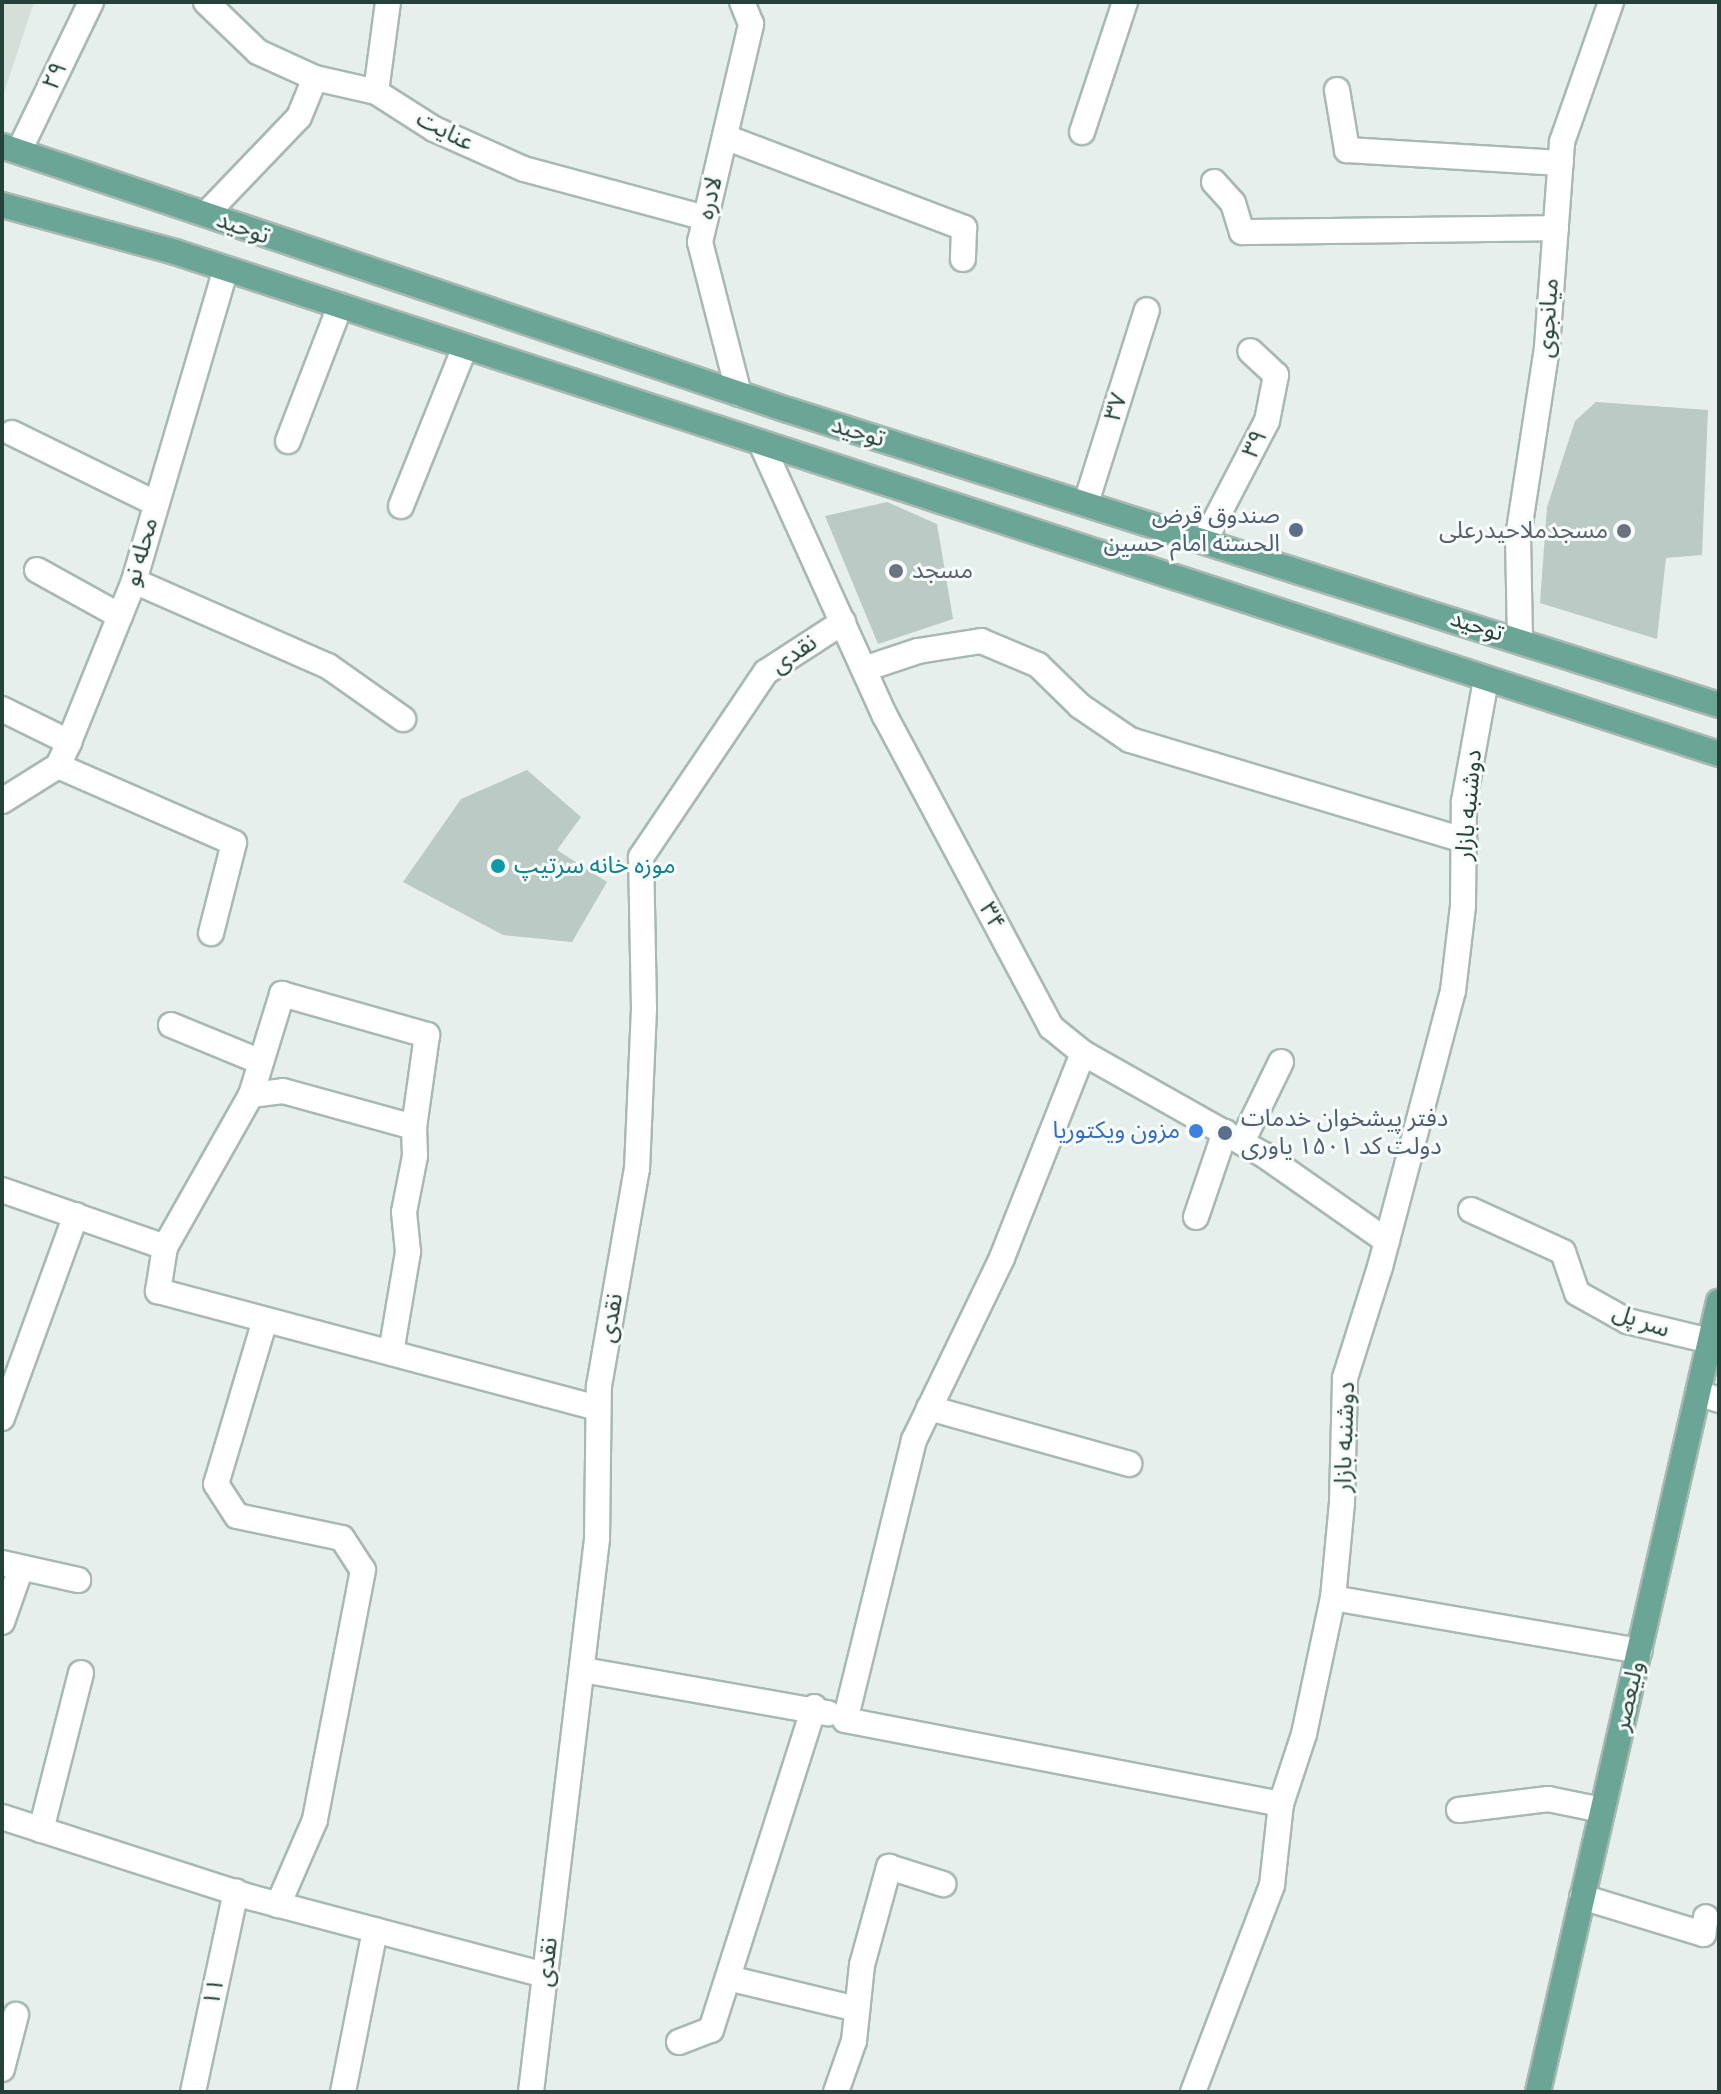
<!DOCTYPE html>
<html>
<head>
<meta charset="utf-8">
<style>
  body { margin:0 }
  #map { position:relative; width:1721px; height:2094px; overflow:hidden; background:#e6efeb; font-family:"Roboto Condensed","Noto Sans Arabic",sans-serif }
  div>[style] { position:absolute }
  .built>* { inset:0; background:#d4dfda }
  .building>* { inset:0; background:#bbcac4 }
  .roads { filter:drop-shadow(2px 0 #a8b8b2) drop-shadow(-2px 0 #a8b8b2) drop-shadow(0 2px #a8b8b2) drop-shadow(0 -2px #a8b8b2) }
  .minor>* { height:24px; margin:-12px; padding:0 12px; transform-origin:12px; border-radius:12px; background:#fff }
  .major>* { height:24px; margin:-12px; padding:0 12px; transform-origin:12px; border-radius:12px; background:#6aa596 }
  .dots>* { width:22px; height:22px; translate:-50% -50%; box-sizing:border-box; border:4px solid #f7fbf9; border-radius:50% }
  span { translate:-50% -50%; white-space:nowrap; text-align:center; line-height:1.15; -webkit-text-stroke:6px #f7fbf9; paint-order:stroke }
  .street-label { font-size:24px; color:#24423a }
  .service-label { font-size:24px; color:#4e5e75 }
  .right { translate:-100% -50%; text-align:right }
  .left { translate:0 -50%; text-align:left }
  .worship-label { font-size:24px; color:#5b616d }
  .culture-label { font-size:24px; color:#0d838f }
  .shop-label { font-size:24px; color:#366cbe }
  .frame { position:absolute; inset:0; border:4px solid #24423a; pointer-events:none }
</style>
</head>
<body>
<div id="map">
  <div class="built">
    <i style="clip-path:polygon(2px 2px,34px 2px,4px 93px,2px 93px)"></i>
  </div>
  <div class="building">
    <i style="clip-path:polygon(1596px 402px,1708px 410px,1702px 555px,1666px 558px,1657px 639px,1540px 603px,1547px 507px,1575px 421px)"></i>
    <i style="clip-path:polygon(887px 502px,937px 524px,953px 619px,878px 644px,825px 516px)"></i>
    <i style="clip-path:polygon(527px 770px,581px 817px,557px 850px,607px 882px,572px 942px,503px 935px,403px 882px,461px 799px)"></i>
  </div>
  <div class="roads">
    <div class="minor">
      <i style="left:206px;top:2px;width:72px;rotate:43.9deg"></i>
      <i style="left:258px;top:52px;width:63px;rotate:24.5deg"></i>
      <i style="left:315px;top:78px;width:63px;rotate:12.9deg"></i>
      <i style="left:376px;top:92px;width:69px;rotate:32.5deg"></i>
      <i style="left:434px;top:129px;width:98px;rotate:24deg"></i>
      <i style="left:524px;top:169px;width:188px;rotate:15.1deg"></i>
      <i style="left:1337px;top:90px;width:61px;rotate:80.5deg"></i>
      <i style="left:1347px;top:150px;width:214px;rotate:3.5deg"></i>
      <i style="left:376px;top:92px;width:91px;rotate:-82.4deg"></i>
      <i style="left:1082px;top:132px;width:137px;rotate:-71.7deg"></i>
      <i style="left:725px;top:137px;width:256px;rotate:20.8deg"></i>
      <i style="left:964px;top:228px;width:31px;rotate:92deg"></i>
      <i style="left:19px;top:151px;width:165px;rotate:-64.2deg"></i>
      <i style="left:1214px;top:182px;width:28px;rotate:48deg"></i>
      <i style="left:1233px;top:203px;width:30px;rotate:73deg"></i>
      <i style="left:1242px;top:232px;width:314px;rotate:-0.7deg"></i>
      <i style="left:206px;top:214px;width:134px;rotate:-46.2deg"></i>
      <i style="left:299px;top:117px;width:42px;rotate:-67.7deg"></i>
      <i style="left:739px;top:394px;width:157px;rotate:-104.4deg"></i>
      <i style="left:700px;top:242px;width:224px;rotate:-76.8deg"></i>
      <i style="left:751px;top:24px;width:24px;rotate:-112deg"></i>
      <i style="left:12px;top:433px;width:159px;rotate:26.1deg"></i>
      <i style="left:288px;top:441px;width:145px;rotate:-68.9deg"></i>
      <i style="left:761px;top:443px;width:300px;rotate:65.6deg"></i>
      <i style="left:885px;top:716px;width:353px;rotate:61.9deg"></i>
      <i style="left:1051px;top:1027px;width:41px;rotate:39.1deg"></i>
      <i style="left:1083px;top:1053px;width:208px;rotate:29.4deg"></i>
      <i style="left:1264px;top:1155px;width:150px;rotate:35deg"></i>
      <i style="left:1086px;top:503px;width:202px;rotate:-72.5deg"></i>
      <i style="left:401px;top:506px;width:171px;rotate:-68.1deg"></i>
      <i style="left:1205px;top:540px;width:134px;rotate:-62.5deg"></i>
      <i style="left:1267px;top:421px;width:47px;rotate:-78.9deg"></i>
      <i style="left:1276px;top:375px;width:35px;rotate:-137deg"></i>
      <i style="left:37px;top:570px;width:95px;rotate:29deg"></i>
      <i style="left:134px;top:581px;width:212px;rotate:23.7deg"></i>
      <i style="left:328px;top:666px;width:92px;rotate:35.2deg"></i>
      <i style="left:1520px;top:640px;width:103px;rotate:-91.1deg"></i>
      <i style="left:1518px;top:537px;width:192px;rotate:-81.3deg"></i>
      <i style="left:1547px;top:347px;width:206px;rotate:-85.8deg"></i>
      <i style="left:1562px;top:142px;width:148px;rotate:-70.7deg"></i>
      <i style="left:864px;top:669px;width:57px;rotate:-18.4deg"></i>
      <i style="left:918px;top:651px;width:64px;rotate:-9deg"></i>
      <i style="left:981px;top:641px;width:62px;rotate:22.8deg"></i>
      <i style="left:1038px;top:665px;width:59px;rotate:44.3deg"></i>
      <i style="left:1080px;top:706px;width:60px;rotate:34.2deg"></i>
      <i style="left:1130px;top:740px;width:349px;rotate:16.7deg"></i>
      <i style="left:2px;top:709px;width:75px;rotate:26.2deg"></i>
      <i style="left:58px;top:766px;width:192px;rotate:23.6deg"></i>
      <i style="left:234px;top:843px;width:93px;rotate:104.3deg"></i>
      <i style="left:2px;top:801px;width:66px;rotate:-32deg"></i>
      <i style="left:58px;top:766px;width:26px;rotate:-65deg"></i>
      <i style="left:69px;top:742px;width:174px;rotate:-68deg"></i>
      <i style="left:134px;top:581px;width:325px;rotate:-73.6deg"></i>
      <i style="left:171px;top:1025px;width:97px;rotate:22.3deg"></i>
      <i style="left:1083px;top:1053px;width:220px;rotate:111.6deg"></i>
      <i style="left:1002px;top:1258px;width:202px;rotate:115.8deg"></i>
      <i style="left:914px;top:1440px;width:288px;rotate:103.8deg"></i>
      <i style="left:845px;top:1720px;width:444px;rotate:10.9deg"></i>
      <i style="left:251px;top:1095px;width:106px;rotate:-72.9deg"></i>
      <i style="left:282px;top:994px;width:151px;rotate:15.8deg"></i>
      <i style="left:427px;top:1035px;width:93px;rotate:98deg"></i>
      <i style="left:1242px;top:1142px;width:89px;rotate:-64deg"></i>
      <i style="left:2px;top:1190px;width:173px;rotate:19.3deg"></i>
      <i style="left:165px;top:1247px;width:45px;rotate:99deg"></i>
      <i style="left:158px;top:1291px;width:455px;rotate:14.9deg"></i>
      <i style="left:1471px;top:1210px;width:101px;rotate:24.5deg"></i>
      <i style="left:1563px;top:1252px;width:43px;rotate:71.1deg"></i>
      <i style="left:1577px;top:1293px;width:57px;rotate:29.2deg"></i>
      <i style="left:1627px;top:1321px;width:85px;rotate:13.5deg"></i>
      <i style="left:1196px;top:1217px;width:90px;rotate:-71.2deg"></i>
      <i style="left:165px;top:1247px;width:175px;rotate:-60.5deg"></i>
      <i style="left:251px;top:1095px;width:32px;rotate:-7deg"></i>
      <i style="left:283px;top:1091px;width:136px;rotate:15.4deg"></i>
      <i style="left:414px;top:1127px;width:29px;rotate:88deg"></i>
      <i style="left:415px;top:1156px;width:57px;rotate:101.1deg"></i>
      <i style="left:404px;top:1212px;width:40px;rotate:84.3deg"></i>
      <i style="left:408px;top:1252px;width:102px;rotate:99.6deg"></i>
      <i style="left:265px;top:1320px;width:171px;rotate:106.6deg"></i>
      <i style="left:216px;top:1484px;width:38px;rotate:57deg"></i>
      <i style="left:237px;top:1516px;width:107px;rotate:11.8deg"></i>
      <i style="left:342px;top:1538px;width:38px;rotate:57deg"></i>
      <i style="left:363px;top:1570px;width:255px;rotate:100.9deg"></i>
      <i style="left:315px;top:1820px;width:93px;rotate:113.5deg"></i>
      <i style="left:1698px;top:1393px;width:22px;rotate:18deg"></i>
      <i style="left:929px;top:1408px;width:208px;rotate:15.6deg"></i>
      <i style="left:2px;top:1418px;width:216px;rotate:-70deg"></i>
      <i style="left:2px;top:1563px;width:78px;rotate:12.6deg"></i>
      <i style="left:1333px;top:1598px;width:311px;rotate:9.8deg"></i>
      <i style="left:2px;top:1622px;width:57px;rotate:-70.6deg"></i>
      <i style="left:583px;top:1670px;width:249px;rotate:10deg"></i>
      <i style="left:1459px;top:1810px;width:90px;rotate:-7deg"></i>
      <i style="left:1548px;top:1799px;width:55px;rotate:11.5deg"></i>
      <i style="left:2px;top:1817px;width:264px;rotate:17.9deg"></i>
      <i style="left:253px;top:1898px;width:302px;rotate:14.8deg"></i>
      <i style="left:41px;top:1830px;width:162px;rotate:-75.7deg"></i>
      <i style="left:1582px;top:1897px;width:127px;rotate:17deg"></i>
      <i style="left:1703px;top:1934px;width:17px;rotate:-80deg"></i>
      <i style="left:728px;top:1978px;width:133px;rotate:13.5deg"></i>
      <i style="left:679px;top:2042px;width:34px;rotate:-21deg"></i>
      <i style="left:711px;top:2030px;width:339px;rotate:-72.3deg"></i>
      <i style="left:2px;top:2069px;width:56px;rotate:-75.5deg"></i>
      <i style="left:193px;top:2092px;width:205px;rotate:-77.9deg"></i>
      <i style="left:343px;top:2092px;width:165px;rotate:-78.8deg"></i>
      <i style="left:531px;top:2092px;width:557px;rotate:-83.19deg"></i>
      <i style="left:597px;top:1539px;width:153px;rotate:-89.3deg"></i>
      <i style="left:599px;top:1386px;width:220px;rotate:-80.1deg"></i>
      <i style="left:637px;top:1169px;width:160px;rotate:-87.5deg"></i>
      <i style="left:644px;top:1009px;width:152px;rotate:-91.1deg"></i>
      <i style="left:641px;top:857px;width:223px;rotate:-56deg"></i>
      <i style="left:766px;top:672px;width:92px;rotate:-33deg"></i>
      <i style="left:836px;top:2092px;width:54px;rotate:-70.6deg"></i>
      <i style="left:854px;top:2041px;width:76px;rotate:-84deg"></i>
      <i style="left:862px;top:1965px;width:102px;rotate:-74.6deg"></i>
      <i style="left:889px;top:1867px;width:57px;rotate:17.5deg"></i>
      <i style="left:1193px;top:2092px;width:222px;rotate:-69.1deg"></i>
      <i style="left:1272px;top:1885px;width:81px;rotate:-83.7deg"></i>
      <i style="left:1281px;top:1804px;width:74px;rotate:-71.8deg"></i>
      <i style="left:1304px;top:1734px;width:139px;rotate:-78deg"></i>
      <i style="left:1333px;top:1598px;width:95px;rotate:-84.6deg"></i>
      <i style="left:1342px;top:1503px;width:125px;rotate:-88.6deg"></i>
      <i style="left:1345px;top:1378px;width:116px;rotate:-72.5deg"></i>
      <i style="left:1380px;top:1267px;width:285px;rotate:-75.2deg"></i>
      <i style="left:1453px;top:991px;width:86px;rotate:-83.3deg"></i>
      <i style="left:1463px;top:906px;width:105px;rotate:-89.5deg"></i>
      <i style="left:1464px;top:801px;width:123px;rotate:-79.7deg"></i>
    </div>
    <div class="major">
      <i style="left:2px;top:146px;width:829px;rotate:18.57deg"></i>
      <i style="left:788px;top:410px;width:977px;rotate:17.58deg"></i>
      <i style="left:2px;top:205px;width:179px;rotate:15.2deg"></i>
      <i style="left:175px;top:252px;width:1624px;rotate:18.01deg"></i>
      <i style="left:1538px;top:2092px;width:811px;rotate:-77.11deg"></i>
    </div>
  </div>
  <div class="dots">
    <i style="left:1296px;top:530px;background:#5c6f8a"></i>
    <i style="left:1624px;top:531px;background:#6b7280"></i>
    <i style="left:896px;top:571px;background:#6b7280"></i>
    <i style="left:498px;top:866px;background:#0f9aa8"></i>
    <i style="left:1196px;top:1131px;background:#3f7fe0"></i>
    <i style="left:1225px;top:1133px;background:#5c6f8a"></i>
  </div>
  <div class="street-label">
    <span style="left:55px;top:76px;rotate:-64deg">۲۹</span>
    <span style="left:445px;top:131px;rotate:27deg">عنایت</span>
    <span style="left:710px;top:198px;rotate:-77deg">لادره</span>
    <span style="left:243px;top:228px;rotate:20deg">توحید</span>
    <span style="left:1548px;top:318px;rotate:-86deg">میانجوی</span>
    <span style="left:1116px;top:407px;rotate:-72deg">۳۷</span>
    <span style="left:858px;top:432px;rotate:17deg">توحید</span>
    <span style="left:1255px;top:444px;rotate:-63deg">۳۹</span>
    <span style="left:141px;top:552px;rotate:-74deg">محله نو</span>
    <span style="left:1477px;top:626px;rotate:18deg">توحید</span>
    <span style="left:794px;top:654px;rotate:-34deg">نقدی</span>
    <span style="left:1469px;top:805px;rotate:-85deg">دوشنبه بازار</span>
    <span style="left:992px;top:916px;rotate:62deg">۳۴</span>
    <span style="left:611px;top:1318px;rotate:-80deg">نقدی</span>
    <span style="left:1641px;top:1321px;rotate:19deg">سر پل</span>
    <span style="left:1345px;top:1437px;rotate:-88deg">دوشنبه بازار</span>
    <span style="left:1629px;top:1696px;rotate:-77deg">ولیعصر</span>
    <span style="left:547px;top:1962px;rotate:-83deg">نقدی</span>
    <span style="left:214px;top:1992px;rotate:-78deg">۱۱</span>
  </div>
  <div class="service-label">
    <span class="right" style="left:1280px;top:530px">صندوق قرض<br>الحسنه امام حسین</span>
    <span class="left" style="left:1241px;top:1133px">دفتر پیشخوان خدمات<br>دولت کد ۱۵۰۱ یاوری</span>
  </div>
  <div class="worship-label">
    <span class="right" style="left:1608px;top:531px">مسجدملاحیدرعلی</span>
    <span class="left" style="left:912px;top:571px">مسجد</span>
  </div>
  <div class="culture-label">
    <span class="left" style="left:514px;top:866px">موزه خانه سرتیپ</span>
  </div>
  <div class="shop-label">
    <span class="right" style="left:1180px;top:1131px">مزون ویکتوریا</span>
  </div>
  <div class="frame"></div>
</div>
</body>
</html>
